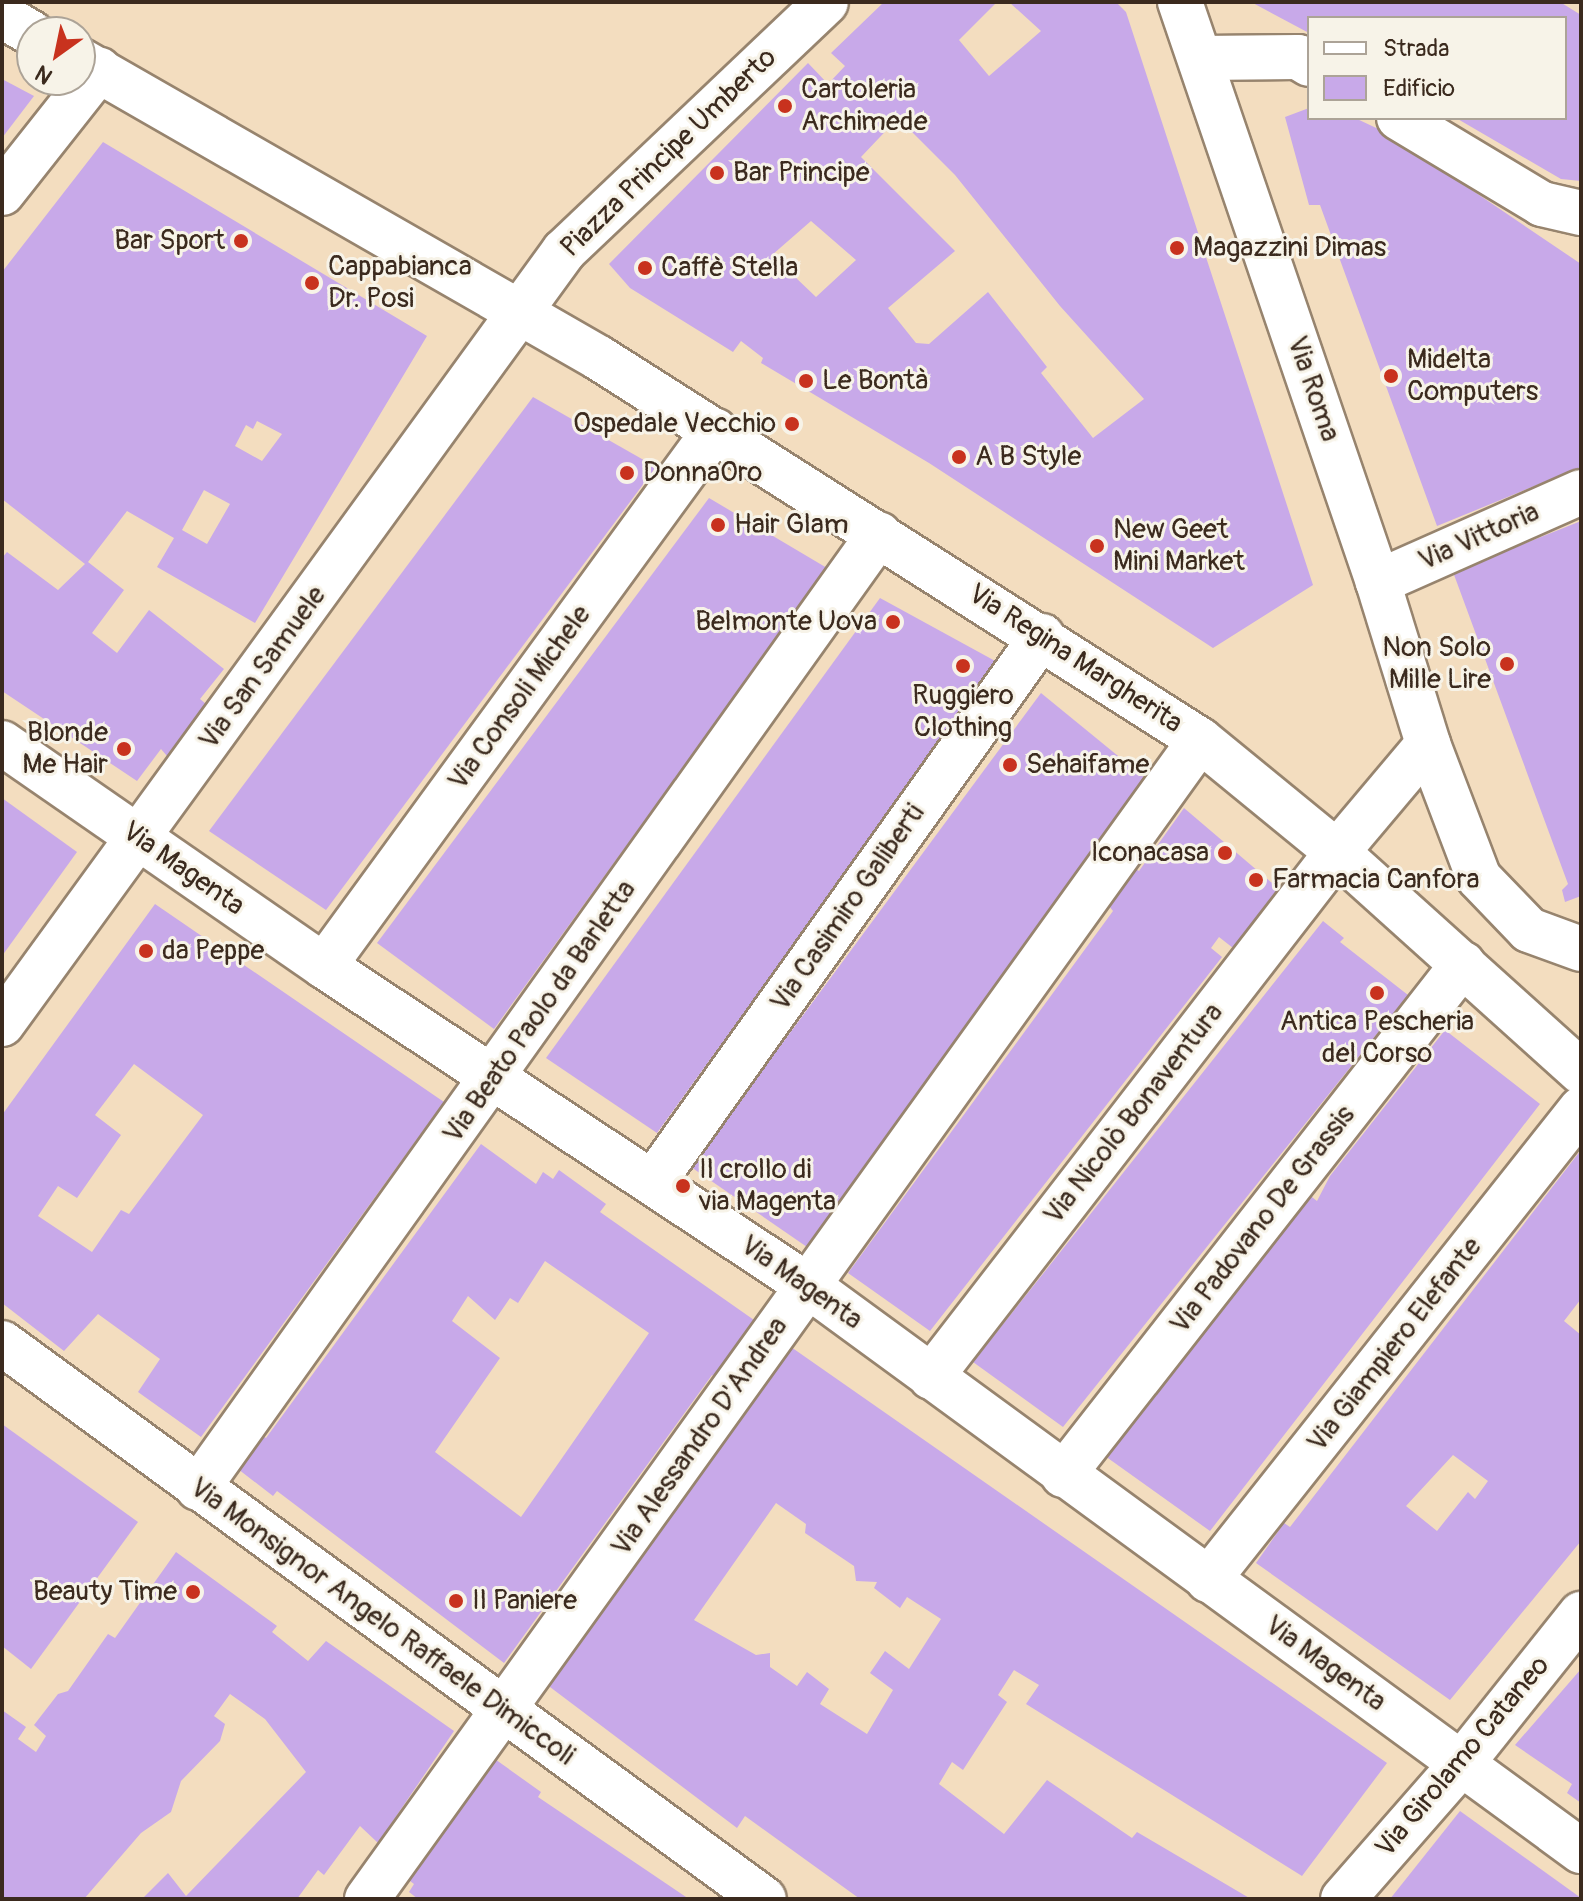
<!DOCTYPE html>
<html>
<head>
<meta charset="utf-8">
<style>
  body { margin:0 }
  #map { position:relative; width:1583px; height:1901px; overflow:hidden; background:#f3ddbf; font-family:Pangolin,sans-serif }
  div>[style] { position:absolute }
  .building>* { inset:0; background:#c8a9e9 }
  .roads { filter:drop-shadow(2px 0 #97846e) drop-shadow(-2px 0 #97846e) drop-shadow(0 2px #97846e) drop-shadow(0 -2px #97846e) }
  .minor>* { height:44px; margin:-22px; padding:0 22px; transform-origin:22px; border-radius:22px; background:#fff }
  .dots>* { width:22px; height:22px; translate:-50% -50%; box-sizing:border-box; border:4px solid #f7f3e8; border-radius:50% }
  span { translate:-50% -50%; white-space:nowrap; text-align:center; line-height:1.15; -webkit-text-stroke:6px #f7f3e8; paint-order:stroke }
  .poi-label { font-size:28px; color:#3b2a1e }
  .left { translate:0 -50%; text-align:left }
  .right { translate:-100% -50%; text-align:right }
  .street-label { font-size:28px; color:#3b2a1e }
  .frame { position:absolute; inset:0; border:4px solid #3b2a1e; pointer-events:none }
  .legend { position:absolute; left:1307px; top:16px; width:260px; height:104px; box-sizing:border-box; background:#f7f3e8; border:2px solid #aca397; margin:0; padding:10px 14px; list-style:none; font-size:24px; color:#3b2a1e }
  .legend li { display:flex; align-items:center; gap:16px; height:40px }
  .legend b { width:40px; border:2px solid #aca397 }
  .north { position:absolute; left:16px; top:16px; width:80px; height:80px; box-sizing:border-box; background:#f7f3e8; border:2px solid #aca397; border-radius:50%; rotate:213deg; font-size:22px; font-weight:700; line-height:32px; text-align:center; color:#3b2a1e }
  .north::after { content:''; display:block; margin:auto; width:28px; height:36px; background:#c8321e; clip-path:polygon(50% 0,100% 100%,50% 72%,0 100%) }
</style>
</head>
<body>
<div id="map">
  <div class="building">
    <i style="clip-path:polygon(evenodd,884px 2px,997px 2px,959px 40px,989px 76px,1041px 31px,1009px 2px,1116px 2px,1126px 12px,1313px 585px,1213px 648px,929px 463px,761px 363px,763px 358px,741px 341px,733px 352px,630px 288px,609px 264px,808px 63px,828px 84px,845px 66px,831px 53px,884px 2px,898px 118px,955px 175px,1060px 306px,1144px 399px,1093px 438px,1041px 373px,1047px 367px,988px 292px,929px 344px,916px 343px,888px 308px,955px 251px,861px 157px,898px 118px,884px 2px,811px 221px,856px 260px,816px 297px,772px 255px,811px 221px)"></i>
    <i style="clip-path:polygon(1251px 2px,1560px 2px,1581px 15px,1581px 181px,1561px 179px,1456px 118px,1565px 118px,1565px 18px,1309px 18px,1309px 33px)"></i>
    <i style="clip-path:polygon(2px 79px,34px 96px,2px 138px)"></i>
    <i style="clip-path:polygon(1309px 108px,1309px 118px,1355px 118px,1389px 134px,1581px 264px,1581px 467px,1437px 526px,1320px 205px,1309px 205px,1285px 117px)"></i>
    <i style="clip-path:polygon(evenodd,103px 142px,427px 336px,255px 623px,157px 567px,174px 538px,127px 511px,88px 562px,124px 590px,92px 633px,117px 653px,149px 610px,224px 669px,200px 699px,206px 704px,167px 756px,161px 749px,137px 781px,2px 691px,2px 558px,7px 552px,58px 590px,85px 564px,2px 499px,2px 272px,103px 142px,257px 421px,282px 434px,262px 461px,235px 446px,246px 425px,253px 429px,257px 421px,103px 142px,204px 490px,230px 504px,207px 544px,182px 530px,204px 490px)"></i>
    <i style="clip-path:polygon(533px 397px,656px 467px,326px 910px,209px 831px)"></i>
    <i style="clip-path:polygon(709px 498px,827px 568px,494px 1029px,377px 943px)"></i>
    <i style="clip-path:polygon(1581px 521px,1581px 896px,1565px 902px,1562px 890px,1568px 884px,1453px 572px)"></i>
    <i style="clip-path:polygon(880px 598px,997px 662px,657px 1133px,546px 1058px)"></i>
    <i style="clip-path:polygon(1041px 693px,1145px 778px,807px 1247px,691px 1167px)"></i>
    <i style="clip-path:polygon(2px 798px,77px 852px,2px 956px)"></i>
    <i style="clip-path:polygon(1184px 808px,1279px 889px,1233px 948px,1219px 937px,1211px 948px,1222px 957px,930px 1331px,848px 1273px,1113px 911px,1109px 906px,1134px 868px,1139px 871px)"></i>
    <i style="clip-path:polygon(evenodd,155px 904px,444px 1102px,201px 1437px,138px 1392px,160px 1359px,98px 1314px,64px 1351px,2px 1303px,2px 1115px,155px 904px,134px 1064px,203px 1115px,129px 1214px,121px 1210px,92px 1252px,38px 1216px,58px 1186px,77px 1198px,121px 1135px,95px 1115px,134px 1064px)"></i>
    <i style="clip-path:polygon(1323px 921px,1344px 938px,1340px 942px,1408px 995px,1063px 1427px,973px 1362px)"></i>
    <i style="clip-path:polygon(1445px 1030px,1540px 1104px,1210px 1531px,1105px 1456px,1308px 1194px,1317px 1201px,1330px 1176px)"></i>
    <i style="clip-path:polygon(evenodd,481px 1144px,536px 1184px,543px 1172px,553px 1179px,559px 1170px,606px 1204px,600px 1212px,754px 1320px,730px 1361px,717px 1379px,712px 1375px,504px 1663px,277px 1491px,273px 1496px,238px 1469px,261px 1435px,266px 1438px,481px 1144px,545px 1261px,649px 1333px,521px 1517px,435px 1452px,500px 1358px,452px 1321px,468px 1296px,495px 1320px,510px 1298px,518px 1303px,545px 1261px)"></i>
    <i style="clip-path:polygon(evenodd,1581px 1150px,1581px 1299px,1564px 1321px,1581px 1335px,1581px 1541px,1450px 1700px,1256px 1563px,1284px 1523px,1290px 1527px,1581px 1150px,1453px 1455px,1488px 1481px,1475px 1499px,1468px 1492px,1437px 1531px,1406px 1506px,1453px 1455px)"></i>
    <i style="clip-path:polygon(evenodd,791px 1347px,1387px 1763px,1302px 1876px,1026px 1704px,1039px 1685px,1014px 1670px,998px 1695px,1007px 1702px,963px 1770px,952px 1762px,939px 1784px,1004px 1834px,1047px 1780px,1132px 1838px,1137px 1832px,1251px 1899px,860px 1899px,745px 1816px,737px 1828px,546px 1684px,791px 1347px,776px 1503px,806px 1524px,805px 1533px,854px 1566px,856px 1581px,877px 1582px,874px 1588px,900px 1608px,907px 1597px,941px 1619px,909px 1669px,885px 1651px,870px 1673px,893px 1690px,867px 1734px,820px 1704px,829px 1689px,807px 1672px,797px 1686px,770px 1667px,770px 1653px,756px 1655px,694px 1620px,776px 1503px)"></i>
    <i style="clip-path:polygon(2px 1424px,138px 1522px,31px 1669px,2px 1646px)"></i>
    <i style="clip-path:polygon(176px 1552px,277px 1626px,272px 1632px,308px 1661px,326px 1641px,454px 1731px,378px 1843px,360px 1826px,324px 1875px,318px 1870px,297px 1899px,142px 1899px,168px 1873px,186px 1896px,306px 1772px,265px 1719px,230px 1694px,214px 1716px,225px 1724px,220px 1741px,181px 1781px,171px 1812px,141px 1833px,84px 1899px,2px 1899px,2px 1710px,26px 1727px,18px 1739px,36px 1752px,46px 1736px,34px 1725px,58px 1694px,68px 1691px,108px 1634px,115px 1638px)"></i>
    <i style="clip-path:polygon(1581px 1669px,1581px 1803px,1567px 1793px,1572px 1784px,1515px 1745px)"></i>
    <i style="clip-path:polygon(492px 1757px,541px 1792px,538px 1797px,689px 1899px,418px 1899px,409px 1892px,414px 1884px,406px 1878px)"></i>
    <i style="clip-path:polygon(1460px 1811px,1581px 1898px,1581px 1899px,1390px 1899px)"></i>
  </div>
  <div class="roads">
    <div class="minor">
      <i style="left:1180px;top:2px;width:613px;rotate:71.15deg"></i>
      <i style="left:1378px;top:582px;width:170px;rotate:72.8deg"></i>
      <i style="left:1428px;top:744px;width:143px;rotate:69.2deg"></i>
      <i style="left:1479px;top:878px;width:72px;rotate:46.1deg"></i>
      <i style="left:1529px;top:930px;width:55px;rotate:20.1deg"></i>
      <i style="left:2px;top:16px;width:34px;rotate:30deg"></i>
      <i style="left:1201px;top:58px;width:97px;rotate:-0.6deg"></i>
      <i style="left:1298px;top:57px;width:13px;rotate:32deg"></i>
      <i style="left:80px;top:60px;width:598px;rotate:29.86deg"></i>
      <i style="left:599px;top:358px;width:712px;rotate:32.44deg"></i>
      <i style="left:1200px;top:740px;width:177px;rotate:39.3deg"></i>
      <i style="left:1337px;top:852px;width:329px;rotate:42deg"></i>
      <i style="left:1399px;top:118px;width:167px;rotate:31deg"></i>
      <i style="left:1542px;top:204px;width:40px;rotate:13deg"></i>
      <i style="left:2px;top:193px;width:157px;rotate:-51.7deg"></i>
      <i style="left:1378px;top:582px;width:222px;rotate:-23.9deg"></i>
      <i style="left:2px;top:743px;width:392px;rotate:34.7deg"></i>
      <i style="left:324px;top:966px;width:579px;rotate:33.44deg"></i>
      <i style="left:807px;top:1285px;width:959px;rotate:36.18deg"></i>
      <i style="left:324px;top:966px;width:663px;rotate:-53.89deg"></i>
      <i style="left:2px;top:1024px;width:956px;rotate:-53.98deg"></i>
      <i style="left:564px;top:251px;width:361px;rotate:-43.5deg"></i>
      <i style="left:654px;top:1181px;width:669px;rotate:-54.55deg"></i>
      <i style="left:2px;top:1343px;width:943px;rotate:36.12deg"></i>
      <i style="left:931px;top:1377px;width:664px;rotate:-52.28deg"></i>
      <i style="left:1337px;top:852px;width:141px;rotate:-49.9deg"></i>
      <i style="left:1063px;top:1475px;width:649px;rotate:-51.95deg"></i>
      <i style="left:198px;top:1488px;width:1172px;rotate:-54.48deg"></i>
      <i style="left:1208px;top:1580px;width:601px;rotate:-51.62deg"></i>
      <i style="left:367px;top:1899px;width:1427px;rotate:-54.29deg"></i>
      <i style="left:1343px;top:1899px;width:181px;rotate:-48.8deg"></i>
      <i style="left:1462px;top:1763px;width:191px;rotate:-51.4deg"></i>
    </div>
  </div>
  <div class="dots">
    <i style="left:785px;top:106px;background:#c8321e"></i>
    <i style="left:717px;top:173px;background:#c8321e"></i>
    <i style="left:241px;top:241px;background:#c8321e"></i>
    <i style="left:1177px;top:248px;background:#c8321e"></i>
    <i style="left:645px;top:268px;background:#c8321e"></i>
    <i style="left:312px;top:283px;background:#c8321e"></i>
    <i style="left:1391px;top:376px;background:#c8321e"></i>
    <i style="left:806px;top:381px;background:#c8321e"></i>
    <i style="left:792px;top:424px;background:#c8321e"></i>
    <i style="left:959px;top:457px;background:#c8321e"></i>
    <i style="left:627px;top:473px;background:#c8321e"></i>
    <i style="left:718px;top:525px;background:#c8321e"></i>
    <i style="left:1097px;top:546px;background:#c8321e"></i>
    <i style="left:893px;top:622px;background:#c8321e"></i>
    <i style="left:1507px;top:664px;background:#c8321e"></i>
    <i style="left:963px;top:666px;background:#c8321e"></i>
    <i style="left:124px;top:749px;background:#c8321e"></i>
    <i style="left:1010px;top:765px;background:#c8321e"></i>
    <i style="left:1225px;top:853px;background:#c8321e"></i>
    <i style="left:1256px;top:880px;background:#c8321e"></i>
    <i style="left:146px;top:951px;background:#c8321e"></i>
    <i style="left:1377px;top:993px;background:#c8321e"></i>
    <i style="left:683px;top:1186px;background:#c8321e"></i>
    <i style="left:193px;top:1592px;background:#c8321e"></i>
    <i style="left:456px;top:1601px;background:#c8321e"></i>
  </div>
  <div class="poi-label">
    <span class="left" style="left:801px;top:106px">Cartoleria<br>Archimede</span>
    <span class="left" style="left:733px;top:173px">Bar Principe</span>
    <span class="right" style="left:225px;top:241px">Bar Sport</span>
    <span class="left" style="left:1193px;top:248px">Magazzini Dimas</span>
    <span class="left" style="left:328px;top:283px">Cappabianca<br>Dr. Posi</span>
    <span class="left" style="left:661px;top:268px">Caffè Stella</span>
    <span class="left" style="left:1407px;top:376px">Midelta<br>Computers</span>
    <span class="left" style="left:822px;top:381px">Le Bontà</span>
    <span class="right" style="left:776px;top:424px">Ospedale Vecchio</span>
    <span class="left" style="left:975px;top:457px">A B Style</span>
    <span class="left" style="left:643px;top:473px">DonnaOro</span>
    <span class="left" style="left:734px;top:525px">Hair Glam</span>
    <span class="left" style="left:1113px;top:546px">New Geet<br>Mini Market</span>
    <span class="right" style="left:877px;top:622px">Belmonte Uova</span>
    <span class="right" style="left:1491px;top:664px">Non Solo<br>Mille Lire</span>
    <span style="left:963px;top:712px">Ruggiero<br>Clothing</span>
    <span class="right" style="left:108px;top:749px">Blonde<br>Me Hair</span>
    <span class="left" style="left:1026px;top:765px">Sehaifame</span>
    <span class="right" style="left:1209px;top:853px">Iconacasa</span>
    <span class="left" style="left:1272px;top:880px">Farmacia Canfora</span>
    <span class="left" style="left:162px;top:951px">da Peppe</span>
    <span style="left:1377px;top:1038px">Antica Pescheria<br>del Corso</span>
    <span class="left" style="left:699px;top:1186px">Il crollo di<br>via Magenta</span>
    <span class="right" style="left:177px;top:1592px">Beauty Time</span>
    <span class="left" style="left:472px;top:1601px">Il Paniere</span>
  </div>
  <div class="street-label">
    <span style="left:669px;top:153px;rotate:-44deg">Piazza Principe Umberto</span>
    <span style="left:1313px;top:389px;rotate:71deg">Via Roma</span>
    <span style="left:1479px;top:537px;rotate:-24deg">Via Vittoria</span>
    <span style="left:1075px;top:659px;rotate:33deg">Via Regina Margherita</span>
    <span style="left:263px;top:668px;rotate:-54deg">Via San Samuele</span>
    <span style="left:520px;top:698px;rotate:-54deg">Via Consoli Michele</span>
    <span style="left:183px;top:869px;rotate:35deg">Via Magenta</span>
    <span style="left:848px;top:908px;rotate:-55deg">Via Casimiro Galiberti</span>
    <span style="left:540px;top:1012px;rotate:-55deg">Via Beato Paolo da Barletta</span>
    <span style="left:1134px;top:1114px;rotate:-52deg">Via Nicolò Bonaventura</span>
    <span style="left:1263px;top:1220px;rotate:-52deg">Via Padovano De Grassis</span>
    <span style="left:801px;top:1283px;rotate:35deg">Via Magenta</span>
    <span style="left:1395px;top:1345px;rotate:-52deg">Via Giampiero Elefante</span>
    <span style="left:700px;top:1437px;rotate:-55deg">Via Alessandro D'Andrea</span>
    <span style="left:382px;top:1622px;rotate:36deg">Via Monsignor Angelo Raffaele Dimiccoli</span>
    <span style="left:1325px;top:1664px;rotate:36deg">Via Magenta</span>
    <span style="left:1463px;top:1757px;rotate:-50deg">Via Girolamo Cataneo</span>
  </div>
  <div class="frame"></div>
  <ul class="legend">
  <li><b style="height:10px;background:#fff"></b>Strada</li>
  <li><b style="height:22px;background:#c8a9e9"></b>Edificio</li>
  </ul>
  <div class="north">N</div>
</div>
</body>
</html>
